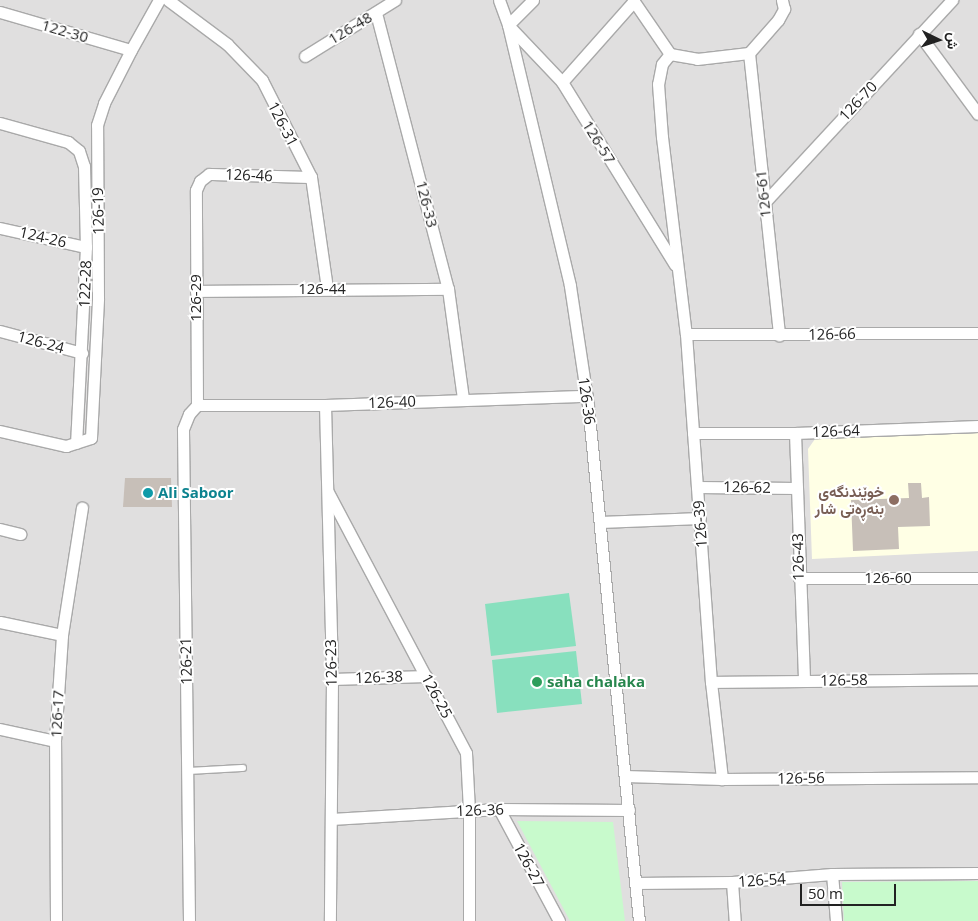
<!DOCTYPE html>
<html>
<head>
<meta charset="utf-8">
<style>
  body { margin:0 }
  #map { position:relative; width:978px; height:921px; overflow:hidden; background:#f2efe9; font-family:"Open Sans",Vazirmatn,sans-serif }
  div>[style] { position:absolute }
  .residential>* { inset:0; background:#e0dfdf }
  .education>* { inset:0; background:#ffffe5 }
  .park>* { inset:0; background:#c8facc }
  .pitch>* { inset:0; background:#88e0be }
  .building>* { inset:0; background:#c7bfb8 }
  .roads { filter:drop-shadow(1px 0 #a9a9a9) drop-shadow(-1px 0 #a9a9a9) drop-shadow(0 1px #a9a9a9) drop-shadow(0 -1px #a9a9a9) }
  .service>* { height:5.5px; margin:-2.75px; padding:0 2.75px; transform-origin:2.75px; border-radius:2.75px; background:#fff }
  .minor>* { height:11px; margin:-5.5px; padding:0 5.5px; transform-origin:5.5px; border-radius:5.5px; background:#fff }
  .dots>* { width:14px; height:14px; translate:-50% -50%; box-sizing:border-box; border:2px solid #fff; border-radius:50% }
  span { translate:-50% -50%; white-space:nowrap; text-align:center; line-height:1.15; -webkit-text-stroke:4px #fff; paint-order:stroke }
  .street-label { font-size:15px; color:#222 }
  .education-label { font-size:15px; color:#785e54; font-weight:700 }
  .right { translate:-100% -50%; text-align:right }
  .culture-label { font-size:15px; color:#0d838f; font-weight:700 }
  .left { translate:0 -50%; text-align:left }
  .leisure-label { font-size:15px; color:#27864d; font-weight:700 }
  .north { position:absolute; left:913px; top:15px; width:50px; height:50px; -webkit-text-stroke:4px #fff; paint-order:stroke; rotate:94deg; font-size:14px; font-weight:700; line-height:20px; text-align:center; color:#222 }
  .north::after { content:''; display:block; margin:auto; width:18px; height:22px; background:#222; clip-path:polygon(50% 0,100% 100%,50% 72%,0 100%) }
  .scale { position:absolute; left:800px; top:884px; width:96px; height:22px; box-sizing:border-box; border:2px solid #222; border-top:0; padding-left:6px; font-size:15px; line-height:18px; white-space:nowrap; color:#222; -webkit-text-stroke:4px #fff; paint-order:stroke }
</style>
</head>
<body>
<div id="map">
  <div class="residential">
    <i style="clip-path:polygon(0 0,978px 0,978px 921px,0 921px)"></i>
  </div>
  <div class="education">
    <i style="clip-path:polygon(978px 433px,978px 551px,812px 559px,808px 449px,815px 439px)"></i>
  </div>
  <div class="park">
    <i style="clip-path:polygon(517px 821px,613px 822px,625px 921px,570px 921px)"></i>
    <i style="clip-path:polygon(978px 881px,978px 921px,844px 921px,842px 882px)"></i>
  </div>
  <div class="pitch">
    <i style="clip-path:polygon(569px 593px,576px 646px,491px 656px,485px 604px)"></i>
    <i style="clip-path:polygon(576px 651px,582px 704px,497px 713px,492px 660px)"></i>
  </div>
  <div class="building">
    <i style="clip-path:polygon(125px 478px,171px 478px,172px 507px,123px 507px)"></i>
    <i style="clip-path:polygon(908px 483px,921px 483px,922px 498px,929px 497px,930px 526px,898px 527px,899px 549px,853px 551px,851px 500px,909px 498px)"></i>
  </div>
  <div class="roads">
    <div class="service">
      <i style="left:187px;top:771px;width:56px;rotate:-3.1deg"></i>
    </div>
    <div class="minor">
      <i style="left:168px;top:0;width:74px;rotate:36.7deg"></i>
      <i style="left:227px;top:44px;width:50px;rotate:45.8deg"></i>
      <i style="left:262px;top:80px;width:109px;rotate:63.2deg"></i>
      <i style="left:311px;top:177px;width:112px;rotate:81.8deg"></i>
      <i style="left:499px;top:0;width:27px;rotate:70deg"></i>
      <i style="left:508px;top:25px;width:268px;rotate:76.6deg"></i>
      <i style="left:570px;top:286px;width:120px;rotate:81.4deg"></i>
      <i style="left:588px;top:405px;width:519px;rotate:84.36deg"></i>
      <i style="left:533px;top:0;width:35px;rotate:135deg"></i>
      <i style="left:508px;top:25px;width:79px;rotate:46.5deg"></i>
      <i style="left:562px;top:82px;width:215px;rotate:58.3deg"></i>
      <i style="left:633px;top:0;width:65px;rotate:55.6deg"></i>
      <i style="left:0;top:12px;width:136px;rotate:16.2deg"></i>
      <i style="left:376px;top:13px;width:285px;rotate:75.4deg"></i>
      <i style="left:448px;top:289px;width:111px;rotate:82.2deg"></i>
      <i style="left:919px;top:34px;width:99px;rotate:53.6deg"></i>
      <i style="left:749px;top:53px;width:284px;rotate:83.9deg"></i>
      <i style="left:670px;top:54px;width:13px;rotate:129deg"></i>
      <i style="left:662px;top:64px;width:20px;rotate:101deg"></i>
      <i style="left:658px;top:84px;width:53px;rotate:85.7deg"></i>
      <i style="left:662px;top:137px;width:198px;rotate:83.1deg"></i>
      <i style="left:686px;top:334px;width:349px;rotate:85.9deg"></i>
      <i style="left:711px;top:682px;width:98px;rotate:83.5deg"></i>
      <i style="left:670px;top:54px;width:27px;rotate:10deg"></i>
      <i style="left:697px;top:59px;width:52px;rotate:-6.6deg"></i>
      <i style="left:749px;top:53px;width:44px;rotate:-48.7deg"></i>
      <i style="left:778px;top:20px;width:13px;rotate:-61deg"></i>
      <i style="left:784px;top:9px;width:9px;rotate:-103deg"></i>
      <i style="left:305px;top:56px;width:106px;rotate:-31.9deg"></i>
      <i style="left:562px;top:82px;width:108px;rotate:-48.4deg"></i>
      <i style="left:0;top:123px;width:71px;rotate:15.6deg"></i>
      <i style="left:68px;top:142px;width:14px;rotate:39deg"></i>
      <i style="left:79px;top:151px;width:16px;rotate:72deg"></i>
      <i style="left:84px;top:166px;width:81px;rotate:88.6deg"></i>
      <i style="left:86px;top:247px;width:196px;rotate:92.9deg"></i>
      <i style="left:764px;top:203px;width:277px;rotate:-47.2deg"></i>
      <i style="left:0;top:228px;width:88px;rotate:12.5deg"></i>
      <i style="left:196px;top:291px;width:252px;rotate:-0.5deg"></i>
      <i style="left:0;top:331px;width:85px;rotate:15deg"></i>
      <i style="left:686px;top:334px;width:292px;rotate:-0.2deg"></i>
      <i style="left:197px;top:405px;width:128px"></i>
      <i style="left:325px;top:405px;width:262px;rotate:-2deg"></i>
      <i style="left:197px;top:405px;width:215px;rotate:-90.3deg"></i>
      <i style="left:196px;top:190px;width:10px;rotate:-66deg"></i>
      <i style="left:200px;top:181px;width:11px;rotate:-38deg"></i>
      <i style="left:209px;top:174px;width:102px;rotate:1.7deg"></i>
      <i style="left:325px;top:405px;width:274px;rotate:88.5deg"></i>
      <i style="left:332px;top:679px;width:242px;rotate:90.5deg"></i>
      <i style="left:0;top:431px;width:68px;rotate:12.8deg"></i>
      <i style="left:66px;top:446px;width:26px;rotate:-18deg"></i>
      <i style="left:91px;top:438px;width:140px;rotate:-87.1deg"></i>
      <i style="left:98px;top:298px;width:173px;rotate:-90.3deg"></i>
      <i style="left:97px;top:125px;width:23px;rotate:-72deg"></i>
      <i style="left:104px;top:103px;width:59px;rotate:-63deg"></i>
      <i style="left:131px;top:50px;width:57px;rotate:-60.8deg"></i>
      <i style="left:693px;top:433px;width:102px"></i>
      <i style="left:795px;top:433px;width:183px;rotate:-2.2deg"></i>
      <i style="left:795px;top:433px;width:248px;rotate:87.9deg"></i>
      <i style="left:697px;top:487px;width:100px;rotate:0.6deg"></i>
      <i style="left:328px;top:492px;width:295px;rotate:62.1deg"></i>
      <i style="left:466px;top:753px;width:57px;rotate:87deg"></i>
      <i style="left:469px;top:810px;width:111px;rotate:90deg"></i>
      <i style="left:600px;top:522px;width:100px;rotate:-2.3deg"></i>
      <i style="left:0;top:529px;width:21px;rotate:14deg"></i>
      <i style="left:799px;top:578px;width:179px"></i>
      <i style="left:0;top:622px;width:63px;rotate:11.8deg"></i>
      <i style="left:332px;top:679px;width:94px;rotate:-1.8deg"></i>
      <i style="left:711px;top:682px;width:267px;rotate:-0.6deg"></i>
      <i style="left:0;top:729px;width:56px;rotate:12.3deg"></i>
      <i style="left:625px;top:776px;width:97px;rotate:1.8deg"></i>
      <i style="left:722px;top:779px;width:256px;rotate:-0.4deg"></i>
      <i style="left:499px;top:809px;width:127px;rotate:61.8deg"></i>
      <i style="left:331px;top:819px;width:168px;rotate:-3.4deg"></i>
      <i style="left:499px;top:809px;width:130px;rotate:0.4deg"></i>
      <i style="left:832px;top:874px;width:47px;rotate:85.1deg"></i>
      <i style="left:732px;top:882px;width:39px;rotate:86deg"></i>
      <i style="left:635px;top:883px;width:97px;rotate:-0.6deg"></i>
      <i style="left:732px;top:882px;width:100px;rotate:-4.6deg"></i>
      <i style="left:832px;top:874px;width:146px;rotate:-0.4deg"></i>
      <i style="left:56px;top:921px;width:180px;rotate:-90.3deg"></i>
      <i style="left:55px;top:741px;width:106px;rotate:-86.2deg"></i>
      <i style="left:62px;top:635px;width:129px;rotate:-81.1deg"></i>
      <i style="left:189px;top:921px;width:492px;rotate:-90.7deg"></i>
      <i style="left:183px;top:429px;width:16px;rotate:-68deg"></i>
      <i style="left:189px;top:414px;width:12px;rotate:-48deg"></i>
    </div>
  </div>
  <div class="dots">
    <i style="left:148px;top:493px;background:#0f9aa8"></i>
    <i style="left:894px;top:500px;background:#8d6e63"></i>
    <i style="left:537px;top:682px;background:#2e9e5b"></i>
  </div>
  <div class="street-label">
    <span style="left:350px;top:28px;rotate:-31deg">126-48</span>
    <span style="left:65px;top:31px;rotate:16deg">122-30</span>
    <span style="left:858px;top:101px;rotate:-47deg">126-70</span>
    <span style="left:283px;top:124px;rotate:63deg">126-31</span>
    <span style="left:599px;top:142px;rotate:58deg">126-57</span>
    <span style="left:249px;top:175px;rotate:2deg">126-46</span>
    <span style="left:763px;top:194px;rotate:-96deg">126-61</span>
    <span style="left:427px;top:204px;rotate:76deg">126-33</span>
    <span style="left:98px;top:211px;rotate:-91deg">126-19</span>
    <span style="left:43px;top:237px;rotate:13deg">124-26</span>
    <span style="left:85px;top:284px;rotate:-88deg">122-28</span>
    <span style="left:322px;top:289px">126-44</span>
    <span style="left:196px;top:298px;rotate:-90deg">126-29</span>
    <span style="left:832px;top:334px;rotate:-1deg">126-66</span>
    <span style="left:41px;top:342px;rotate:15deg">126-24</span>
    <span style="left:587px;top:401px;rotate:82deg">126-36</span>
    <span style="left:392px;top:402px;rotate:-2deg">126-40</span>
    <span style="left:836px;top:431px;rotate:-2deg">126-64</span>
    <span style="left:747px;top:487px;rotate:1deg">126-62</span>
    <span style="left:700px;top:524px;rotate:-94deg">126-39</span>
    <span style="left:798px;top:557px;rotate:-91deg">126-43</span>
    <span style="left:888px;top:578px">126-60</span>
    <span style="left:186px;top:661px;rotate:-91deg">126-21</span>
    <span style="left:331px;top:663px;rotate:-91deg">126-23</span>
    <span style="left:379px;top:677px;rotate:-2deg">126-38</span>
    <span style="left:844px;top:680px;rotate:-1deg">126-58</span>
    <span style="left:437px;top:696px;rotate:62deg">126-25</span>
    <span style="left:57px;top:714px;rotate:-87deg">126-17</span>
    <span style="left:801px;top:778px;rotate:-1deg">126-56</span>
    <span style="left:480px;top:810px;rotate:-2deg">126-36</span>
    <span style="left:529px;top:865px;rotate:62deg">126-27</span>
    <span style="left:762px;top:880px;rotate:-4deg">126-54</span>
  </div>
  <div class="education-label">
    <span class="right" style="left:884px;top:500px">خوێندنگەی<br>بنەڕەتی شار</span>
  </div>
  <div class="culture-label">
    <span class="left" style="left:158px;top:493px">Ali Saboor</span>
  </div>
  <div class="leisure-label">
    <span class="left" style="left:547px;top:682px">saha chalaka</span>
  </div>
  <div class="north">ش</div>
  <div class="scale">50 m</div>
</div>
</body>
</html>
